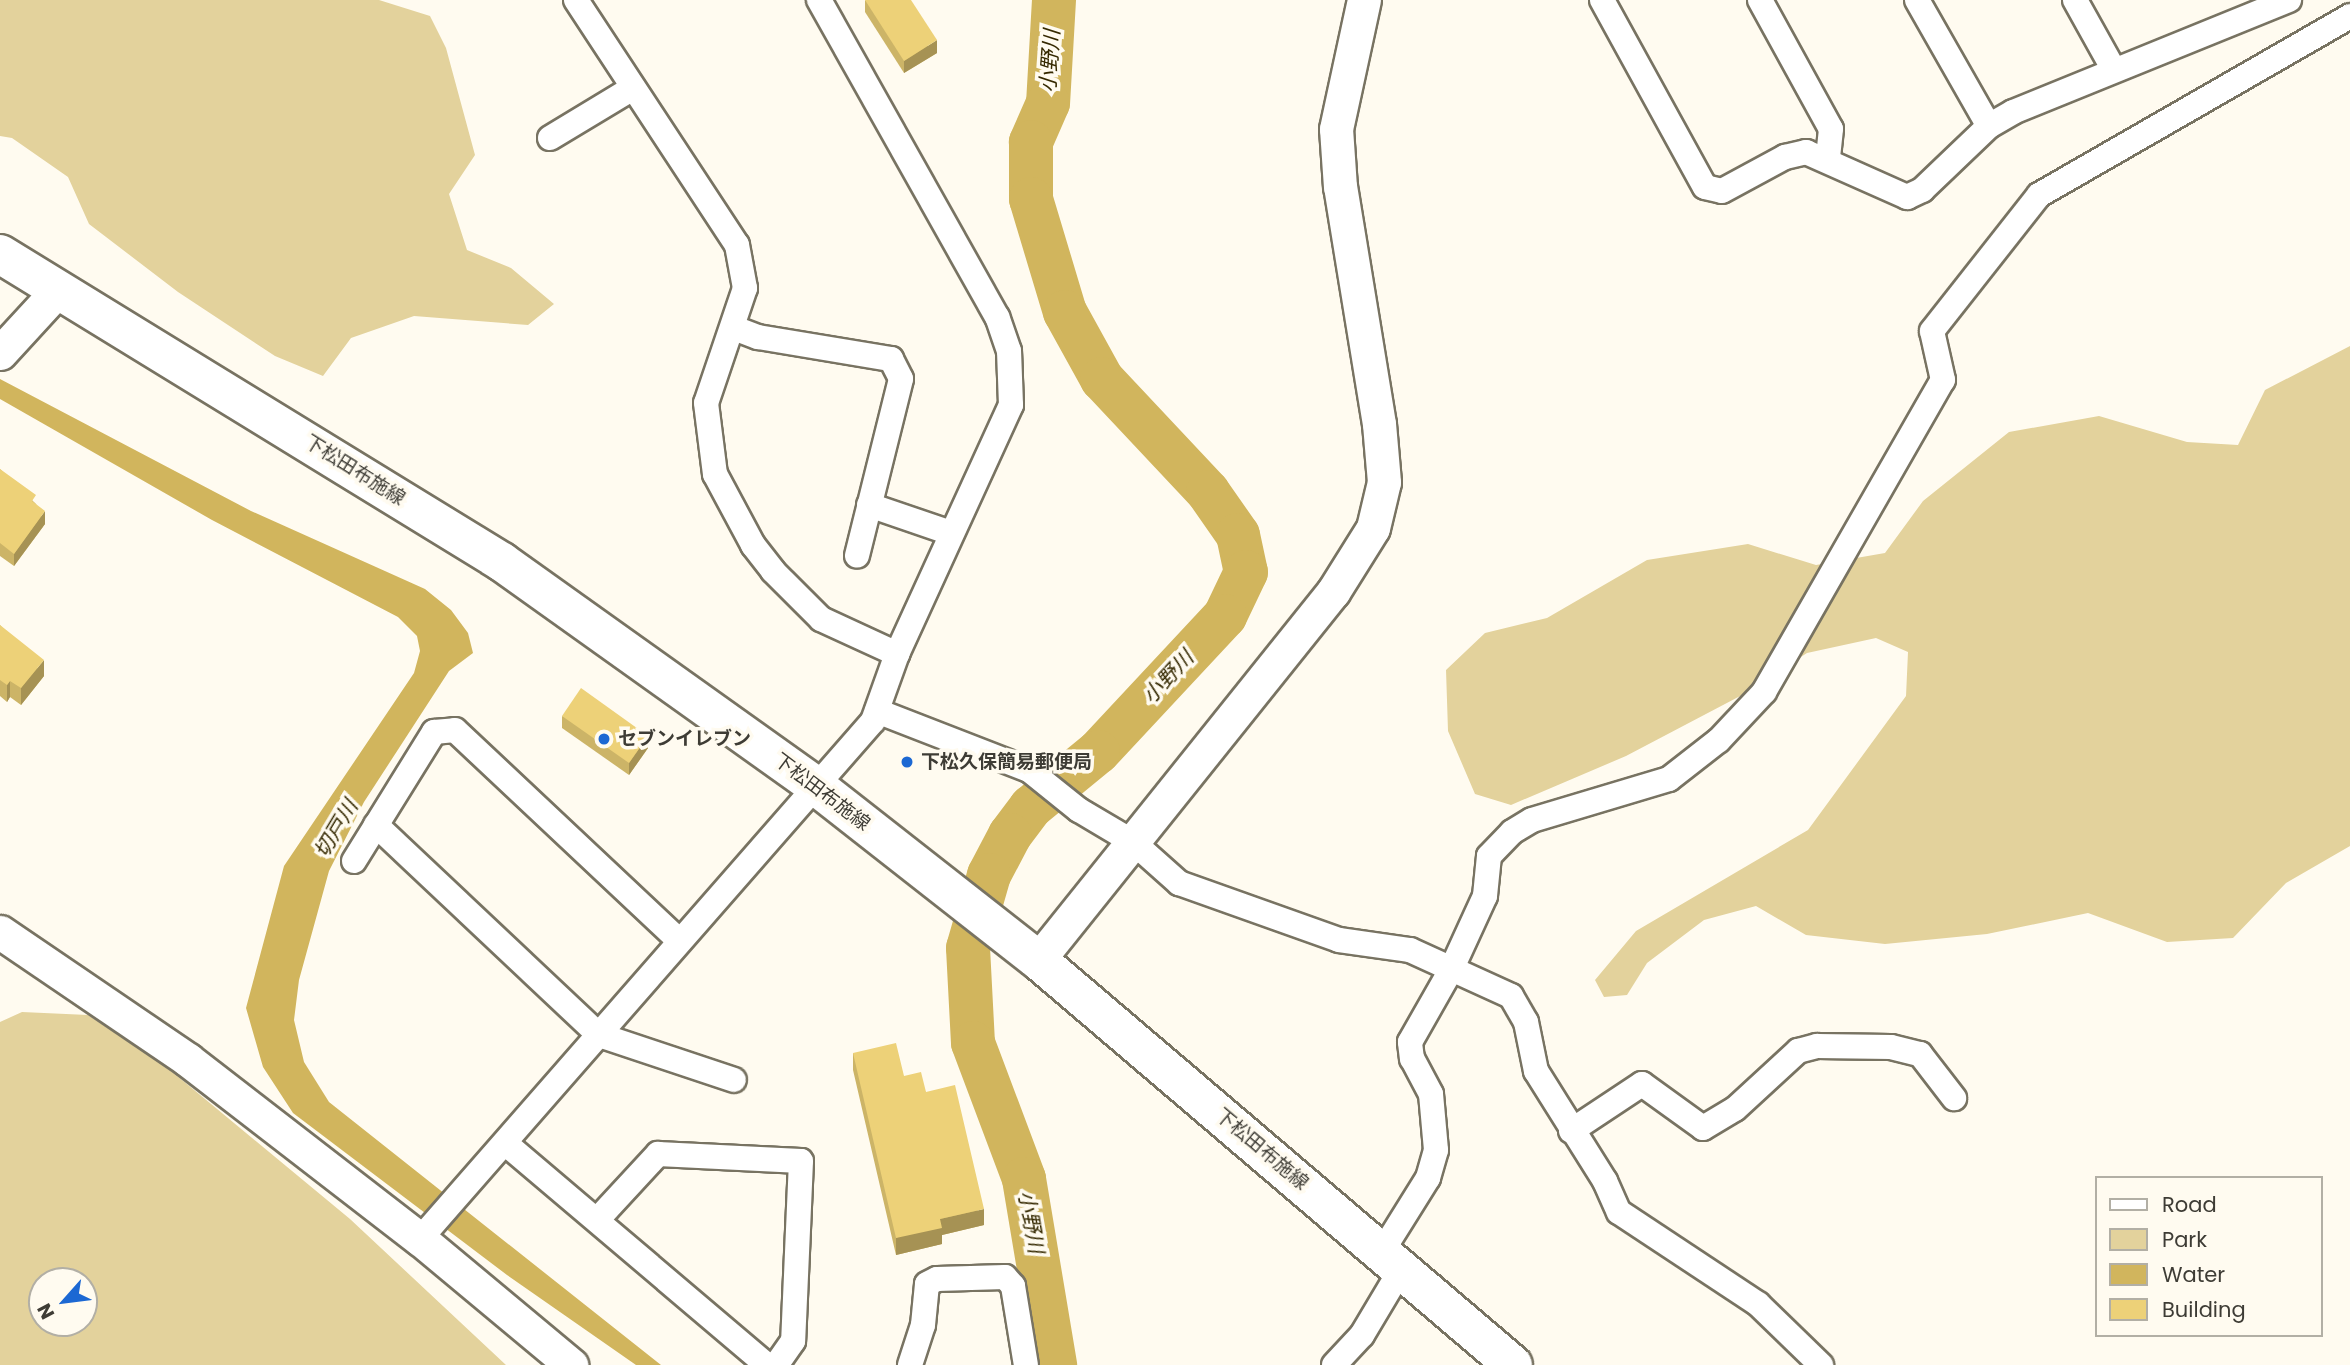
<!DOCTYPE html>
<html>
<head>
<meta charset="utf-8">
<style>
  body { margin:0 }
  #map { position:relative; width:2350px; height:1365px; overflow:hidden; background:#fffbf0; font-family:Poppins,"Noto Sans JP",sans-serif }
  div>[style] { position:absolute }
  .green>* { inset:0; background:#e3d29c }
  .water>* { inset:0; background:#d1b55d }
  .river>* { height:44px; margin:-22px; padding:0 22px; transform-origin:22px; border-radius:22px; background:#d1b55d }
  .roads { filter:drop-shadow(2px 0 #787362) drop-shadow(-2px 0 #787362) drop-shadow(0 2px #787362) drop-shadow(0 -2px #787362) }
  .street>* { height:24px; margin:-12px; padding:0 12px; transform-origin:12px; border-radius:12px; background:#fff }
  .secondary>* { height:33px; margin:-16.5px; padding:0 16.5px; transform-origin:16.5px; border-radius:16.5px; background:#fff }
  .primary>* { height:38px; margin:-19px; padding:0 19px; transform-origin:19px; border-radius:19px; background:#fff }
  .wall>* { inset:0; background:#ccb467 }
  .shaded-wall>* { inset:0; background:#a69254 }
  .building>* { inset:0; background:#edd178 }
  .dots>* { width:19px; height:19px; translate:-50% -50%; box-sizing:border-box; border:4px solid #fffbf0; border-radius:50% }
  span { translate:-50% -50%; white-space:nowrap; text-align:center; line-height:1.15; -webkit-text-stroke:7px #fffbf0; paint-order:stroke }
  .street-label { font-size:19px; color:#3e3c35 }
  .poi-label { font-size:19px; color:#3e3c35; font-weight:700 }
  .left { translate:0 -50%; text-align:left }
  .water-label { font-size:21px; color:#352901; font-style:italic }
  .legend { position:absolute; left:2095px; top:1176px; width:228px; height:161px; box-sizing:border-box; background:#fffbf0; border:2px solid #b2afa5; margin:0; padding:9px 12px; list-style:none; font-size:21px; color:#3e3c35 }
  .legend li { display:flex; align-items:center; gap:14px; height:35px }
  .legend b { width:35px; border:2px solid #b2afa5 }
  .north { position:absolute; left:28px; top:1267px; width:70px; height:70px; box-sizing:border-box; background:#fffbf0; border:2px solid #b2afa5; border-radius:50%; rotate:242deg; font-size:19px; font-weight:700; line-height:28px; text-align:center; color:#3e3c35 }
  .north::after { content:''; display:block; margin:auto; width:24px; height:32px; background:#1c68d3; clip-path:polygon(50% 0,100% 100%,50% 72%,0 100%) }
</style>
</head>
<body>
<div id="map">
  <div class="green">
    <i style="clip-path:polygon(0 0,379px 0,430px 16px,446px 48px,475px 155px,449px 194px,467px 250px,511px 268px,554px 304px,528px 325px,414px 316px,351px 338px,323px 376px,275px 356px,178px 292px,89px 224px,68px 177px,12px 138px,0 136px)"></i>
    <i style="clip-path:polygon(2350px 346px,2350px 846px,2286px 883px,2233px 938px,2167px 942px,2088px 913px,1987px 934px,1885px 944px,1806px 935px,1756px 906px,1704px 920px,1647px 963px,1627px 995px,1604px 997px,1595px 980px,1636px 931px,1808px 830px,1906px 696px,1908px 652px,1876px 638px,1807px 653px,1744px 694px,1626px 756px,1511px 805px,1475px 794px,1448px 731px,1446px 670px,1485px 633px,1547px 618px,1647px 560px,1748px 544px,1816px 565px,1885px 553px,1923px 501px,2009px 432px,2099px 416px,2187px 442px,2238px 445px,2265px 390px)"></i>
    <i style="clip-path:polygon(evenodd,22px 1012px,88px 1015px,164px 1065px,350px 1219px,506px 1365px,0 1365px,0 1022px,22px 1012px,84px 1281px,84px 1323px,42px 1323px,42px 1281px,84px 1281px)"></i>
  </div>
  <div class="water">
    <i style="clip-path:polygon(0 379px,251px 511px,425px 589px,451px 610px,468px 633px,473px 653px,449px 671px,364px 802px,329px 871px,299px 980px,294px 1020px,304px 1062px,329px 1102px,661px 1365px,636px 1365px,507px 1275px,293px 1113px,263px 1067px,246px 1008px,284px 866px,414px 673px,420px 651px,417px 636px,398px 617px,212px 520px,0 399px)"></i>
  </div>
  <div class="river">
    <i style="left:1054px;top:0;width:103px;rotate:93.3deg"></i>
    <i style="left:1048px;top:103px;width:43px;rotate:113.6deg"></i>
    <i style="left:1031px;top:142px;width:57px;rotate:90deg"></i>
    <i style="left:1031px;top:199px;width:118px;rotate:73.3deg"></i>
    <i style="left:1065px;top:312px;width:77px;rotate:61.1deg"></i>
    <i style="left:1102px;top:379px;width:155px;rotate:46.8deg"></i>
    <i style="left:1208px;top:492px;width:52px;rotate:55.1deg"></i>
    <i style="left:1238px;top:535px;width:38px;rotate:78deg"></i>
    <i style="left:1246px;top:572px;width:49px;rotate:115.5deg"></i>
    <i style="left:1225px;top:616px;width:186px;rotate:133deg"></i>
    <i style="left:1098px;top:752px;width:87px;rotate:140.6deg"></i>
    <i style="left:1031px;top:807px;width:35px;rotate:127deg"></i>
    <i style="left:1010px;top:835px;width:45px;rotate:117.7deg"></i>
    <i style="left:989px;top:875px;width:76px;rotate:106deg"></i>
    <i style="left:968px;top:948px;width:95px;rotate:87deg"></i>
    <i style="left:973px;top:1043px;width:145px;rotate:69.4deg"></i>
    <i style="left:1024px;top:1179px;width:189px;rotate:80.5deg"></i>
  </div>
  <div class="roads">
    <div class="street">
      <i style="left:576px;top:0;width:293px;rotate:56.7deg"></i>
      <i style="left:737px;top:245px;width:44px;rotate:79.5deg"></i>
      <i style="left:745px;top:288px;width:121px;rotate:108.7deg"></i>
      <i style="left:706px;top:403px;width:72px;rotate:82.8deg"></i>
      <i style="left:715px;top:474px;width:81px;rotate:61.8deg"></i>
      <i style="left:753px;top:545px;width:33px;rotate:52deg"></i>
      <i style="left:773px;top:571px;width:68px;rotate:45deg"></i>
      <i style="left:821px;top:619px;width:84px;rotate:24.7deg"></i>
      <i style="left:1602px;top:0;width:213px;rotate:61.2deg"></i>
      <i style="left:1705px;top:187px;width:17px;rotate:13deg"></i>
      <i style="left:1722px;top:191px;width:72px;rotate:-28.4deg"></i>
      <i style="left:1785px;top:157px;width:22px;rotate:-13deg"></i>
      <i style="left:1806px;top:152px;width:111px;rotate:24deg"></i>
      <i style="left:1907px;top:197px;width:17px;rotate:-25deg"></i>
      <i style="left:1922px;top:190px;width:93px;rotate:-43.7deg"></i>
      <i style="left:1989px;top:126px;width:28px;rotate:-30deg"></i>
      <i style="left:2013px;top:112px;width:298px;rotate:-22.1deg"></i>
      <i style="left:1760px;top:0;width:147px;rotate:61.2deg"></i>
      <i style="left:1831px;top:129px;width:31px;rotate:96deg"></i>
      <i style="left:1917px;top:0;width:145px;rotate:60.3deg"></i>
      <i style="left:2075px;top:0;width:80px;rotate:60.9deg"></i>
      <i style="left:550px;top:138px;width:97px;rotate:-31.1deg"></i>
      <i style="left:734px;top:328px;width:26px;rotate:21deg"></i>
      <i style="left:758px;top:337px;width:135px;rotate:9.4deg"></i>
      <i style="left:891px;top:359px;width:22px;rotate:63deg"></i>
      <i style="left:901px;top:379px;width:182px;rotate:104deg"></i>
      <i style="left:869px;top:505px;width:87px;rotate:18.9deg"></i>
      <i style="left:877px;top:711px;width:163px;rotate:21.2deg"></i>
      <i style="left:1029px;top:770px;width:64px;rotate:38.7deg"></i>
      <i style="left:1079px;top:810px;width:63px;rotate:30.7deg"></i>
      <i style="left:1133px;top:842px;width:62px;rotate:41.7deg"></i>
      <i style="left:1179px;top:883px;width:170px;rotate:19.6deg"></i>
      <i style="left:1339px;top:940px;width:72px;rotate:8deg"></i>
      <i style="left:1410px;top:950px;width:111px;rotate:24.5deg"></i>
      <i style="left:1511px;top:996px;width:30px;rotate:60deg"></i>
      <i style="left:1526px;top:1022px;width:50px;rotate:78.5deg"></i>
      <i style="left:1536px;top:1071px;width:130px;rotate:57.9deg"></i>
      <i style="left:1605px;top:1181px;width:34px;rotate:66deg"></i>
      <i style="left:1619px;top:1212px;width:167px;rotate:33.5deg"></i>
      <i style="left:1758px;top:1304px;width:88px;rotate:44.1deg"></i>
      <i style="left:376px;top:825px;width:306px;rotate:43.3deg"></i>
      <i style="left:599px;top:1035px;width:142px;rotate:18.4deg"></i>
      <i style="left:354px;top:861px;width:152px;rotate:-58.2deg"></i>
      <i style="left:434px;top:732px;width:21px;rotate:-5deg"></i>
      <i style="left:455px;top:730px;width:307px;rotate:43.2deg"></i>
      <i style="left:1571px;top:1131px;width:85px;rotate:-33.5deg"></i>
      <i style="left:1642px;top:1084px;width:75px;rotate:35.8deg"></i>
      <i style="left:1703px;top:1128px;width:37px;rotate:-31deg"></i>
      <i style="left:1735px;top:1109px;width:86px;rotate:-42.6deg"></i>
      <i style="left:1798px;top:1051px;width:20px;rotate:-15deg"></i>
      <i style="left:1817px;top:1046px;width:74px;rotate:0.8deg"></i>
      <i style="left:1891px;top:1047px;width:30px;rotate:14deg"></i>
      <i style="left:1920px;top:1054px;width:56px;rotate:52.3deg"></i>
      <i style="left:505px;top:1143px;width:343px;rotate:40.3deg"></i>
      <i style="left:597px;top:1220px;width:90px;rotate:-47.3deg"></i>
      <i style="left:658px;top:1154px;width:143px;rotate:2.8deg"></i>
      <i style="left:801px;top:1161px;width:180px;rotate:92.5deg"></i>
      <i style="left:793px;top:1341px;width:29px;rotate:125deg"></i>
      <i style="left:420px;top:1239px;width:688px;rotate:-48.83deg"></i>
      <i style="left:873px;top:721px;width:71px;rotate:-70.3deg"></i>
      <i style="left:897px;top:654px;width:274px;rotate:-65.4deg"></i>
      <i style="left:1011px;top:405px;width:54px;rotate:-92.1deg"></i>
      <i style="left:1009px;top:351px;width:36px;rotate:-109deg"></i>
      <i style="left:997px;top:317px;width:364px;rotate:-119.3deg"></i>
      <i style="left:1383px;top:1250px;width:85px;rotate:-58deg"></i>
      <i style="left:1428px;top:1178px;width:29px;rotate:-74deg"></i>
      <i style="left:1436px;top:1150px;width:56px;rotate:-95.1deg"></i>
      <i style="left:1431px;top:1094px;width:40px;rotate:-118deg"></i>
      <i style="left:1412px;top:1059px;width:17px;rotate:-97deg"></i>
      <i style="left:1410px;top:1042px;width:85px;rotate:-60.4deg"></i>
      <i style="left:1452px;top:968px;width:79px;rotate:-65.4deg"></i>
      <i style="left:1485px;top:896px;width:40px;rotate:-84.3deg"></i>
      <i style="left:1489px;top:856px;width:33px;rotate:-46deg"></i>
      <i style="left:1512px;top:832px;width:23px;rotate:-31deg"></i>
      <i style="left:1532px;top:820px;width:143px;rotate:-16.7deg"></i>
      <i style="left:1669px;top:779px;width:63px;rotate:-38deg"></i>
      <i style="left:1719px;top:740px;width:66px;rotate:-46.8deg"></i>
      <i style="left:1764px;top:692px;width:360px;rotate:-60.2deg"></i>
      <i style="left:1943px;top:380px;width:50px;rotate:-102.7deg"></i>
      <i style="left:1932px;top:331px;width:173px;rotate:-51.8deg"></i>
      <i style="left:2039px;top:195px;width:359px;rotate:-29.9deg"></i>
      <i style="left:910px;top:1365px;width:42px;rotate:-72deg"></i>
      <i style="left:923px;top:1325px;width:41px;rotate:-84.4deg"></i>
      <i style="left:927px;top:1284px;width:11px;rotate:-27deg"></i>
      <i style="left:937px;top:1279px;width:68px;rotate:-1.7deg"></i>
      <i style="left:1005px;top:1277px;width:12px;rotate:48deg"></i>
      <i style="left:1013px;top:1286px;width:80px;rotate:80.7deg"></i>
      <i style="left:1334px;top:1365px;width:41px;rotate:-47deg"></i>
      <i style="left:1362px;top:1335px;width:78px;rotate:-59.2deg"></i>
    </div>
    <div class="secondary">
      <i style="left:0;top:353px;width:86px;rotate:-47.4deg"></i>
      <i style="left:0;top:932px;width:227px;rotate:34.2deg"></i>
      <i style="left:188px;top:1060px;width:293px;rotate:37.7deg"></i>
      <i style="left:420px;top:1239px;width:197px;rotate:39.8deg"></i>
      <i style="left:1038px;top:960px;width:472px;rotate:-51.3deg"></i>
      <i style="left:1333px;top:592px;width:75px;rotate:-58deg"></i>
      <i style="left:1373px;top:528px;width:47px;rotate:-76.6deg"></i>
      <i style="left:1384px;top:482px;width:58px;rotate:-94.9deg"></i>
      <i style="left:1379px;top:424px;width:240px;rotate:-99.3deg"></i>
      <i style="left:1340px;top:187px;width:58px;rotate:-93.9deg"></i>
      <i style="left:1336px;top:129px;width:132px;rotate:-77.8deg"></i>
    </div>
    <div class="primary">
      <i style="left:0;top:254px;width:589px;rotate:31.53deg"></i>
      <i style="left:502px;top:562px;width:386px;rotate:35.5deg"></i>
      <i style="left:816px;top:786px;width:282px;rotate:38.1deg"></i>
      <i style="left:1038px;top:960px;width:624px;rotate:40.45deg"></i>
    </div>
  </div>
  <div class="wall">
    <i style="clip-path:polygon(865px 0,937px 53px,904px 73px,865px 12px)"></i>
    <i style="clip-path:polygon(0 469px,36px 504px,45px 524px,14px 566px,0 556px)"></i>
    <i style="clip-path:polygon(0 625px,44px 676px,21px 705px,10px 697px,7px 702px,0 696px)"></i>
    <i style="clip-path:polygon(562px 716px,648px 748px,629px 775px,562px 728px)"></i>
    <i style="clip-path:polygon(853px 1053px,904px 1076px,926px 1092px,984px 1225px,942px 1235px,942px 1244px,896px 1255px,853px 1070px)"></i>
  </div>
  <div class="shaded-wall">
    <i style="clip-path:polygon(937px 40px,937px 53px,904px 73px,904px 61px)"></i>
    <i style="clip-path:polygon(45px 511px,45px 524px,14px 566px,14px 554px)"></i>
    <i style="clip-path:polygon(44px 660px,44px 676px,21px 705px,21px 688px)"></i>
    <i style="clip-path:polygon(10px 681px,10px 697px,7px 702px,7px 685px)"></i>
    <i style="clip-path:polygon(648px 736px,648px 748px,629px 775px,629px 763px)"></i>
    <i style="clip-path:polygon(984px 1209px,984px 1225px,942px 1235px,942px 1244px,896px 1255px,896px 1238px,940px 1219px)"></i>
  </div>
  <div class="building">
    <i style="clip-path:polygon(865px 0,911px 0,937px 40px,904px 61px)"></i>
    <i style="clip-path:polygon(0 469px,36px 495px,32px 501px,45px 511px,14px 554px,0 543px)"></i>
    <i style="clip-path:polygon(0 625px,44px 660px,21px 688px,10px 681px,7px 685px,0 680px)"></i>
    <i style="clip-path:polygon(581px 688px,648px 736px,629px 763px,562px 716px)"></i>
    <i style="clip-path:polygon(896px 1043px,904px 1076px,921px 1072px,926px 1092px,955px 1085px,984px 1209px,940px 1219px,942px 1228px,896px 1238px,853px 1053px)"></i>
  </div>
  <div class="dots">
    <i style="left:604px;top:739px;background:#1c68d3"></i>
    <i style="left:907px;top:762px;background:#1c68d3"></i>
  </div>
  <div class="street-label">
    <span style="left:355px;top:470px;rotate:32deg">下松田布施線</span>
    <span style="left:822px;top:792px;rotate:37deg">下松田布施線</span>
    <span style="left:1262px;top:1149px;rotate:40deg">下松田布施線</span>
  </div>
  <div class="poi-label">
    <span class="left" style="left:618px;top:739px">セブンイレブン</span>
    <span class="left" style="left:921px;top:762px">下松久保簡易郵便局</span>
  </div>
  <div class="water-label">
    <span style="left:1050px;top:61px;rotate:-86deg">小野川</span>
    <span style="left:1168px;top:677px;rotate:-47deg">小野川</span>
    <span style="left:336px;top:829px;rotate:-59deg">切戸川</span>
    <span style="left:1031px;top:1222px;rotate:80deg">小野川</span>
  </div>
  <ul class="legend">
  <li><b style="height:9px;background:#fff"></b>Road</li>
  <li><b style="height:19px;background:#e3d29c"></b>Park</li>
  <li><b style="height:19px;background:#d1b55d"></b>Water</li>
  <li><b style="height:19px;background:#edd178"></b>Building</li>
  </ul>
  <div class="north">N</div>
</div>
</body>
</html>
